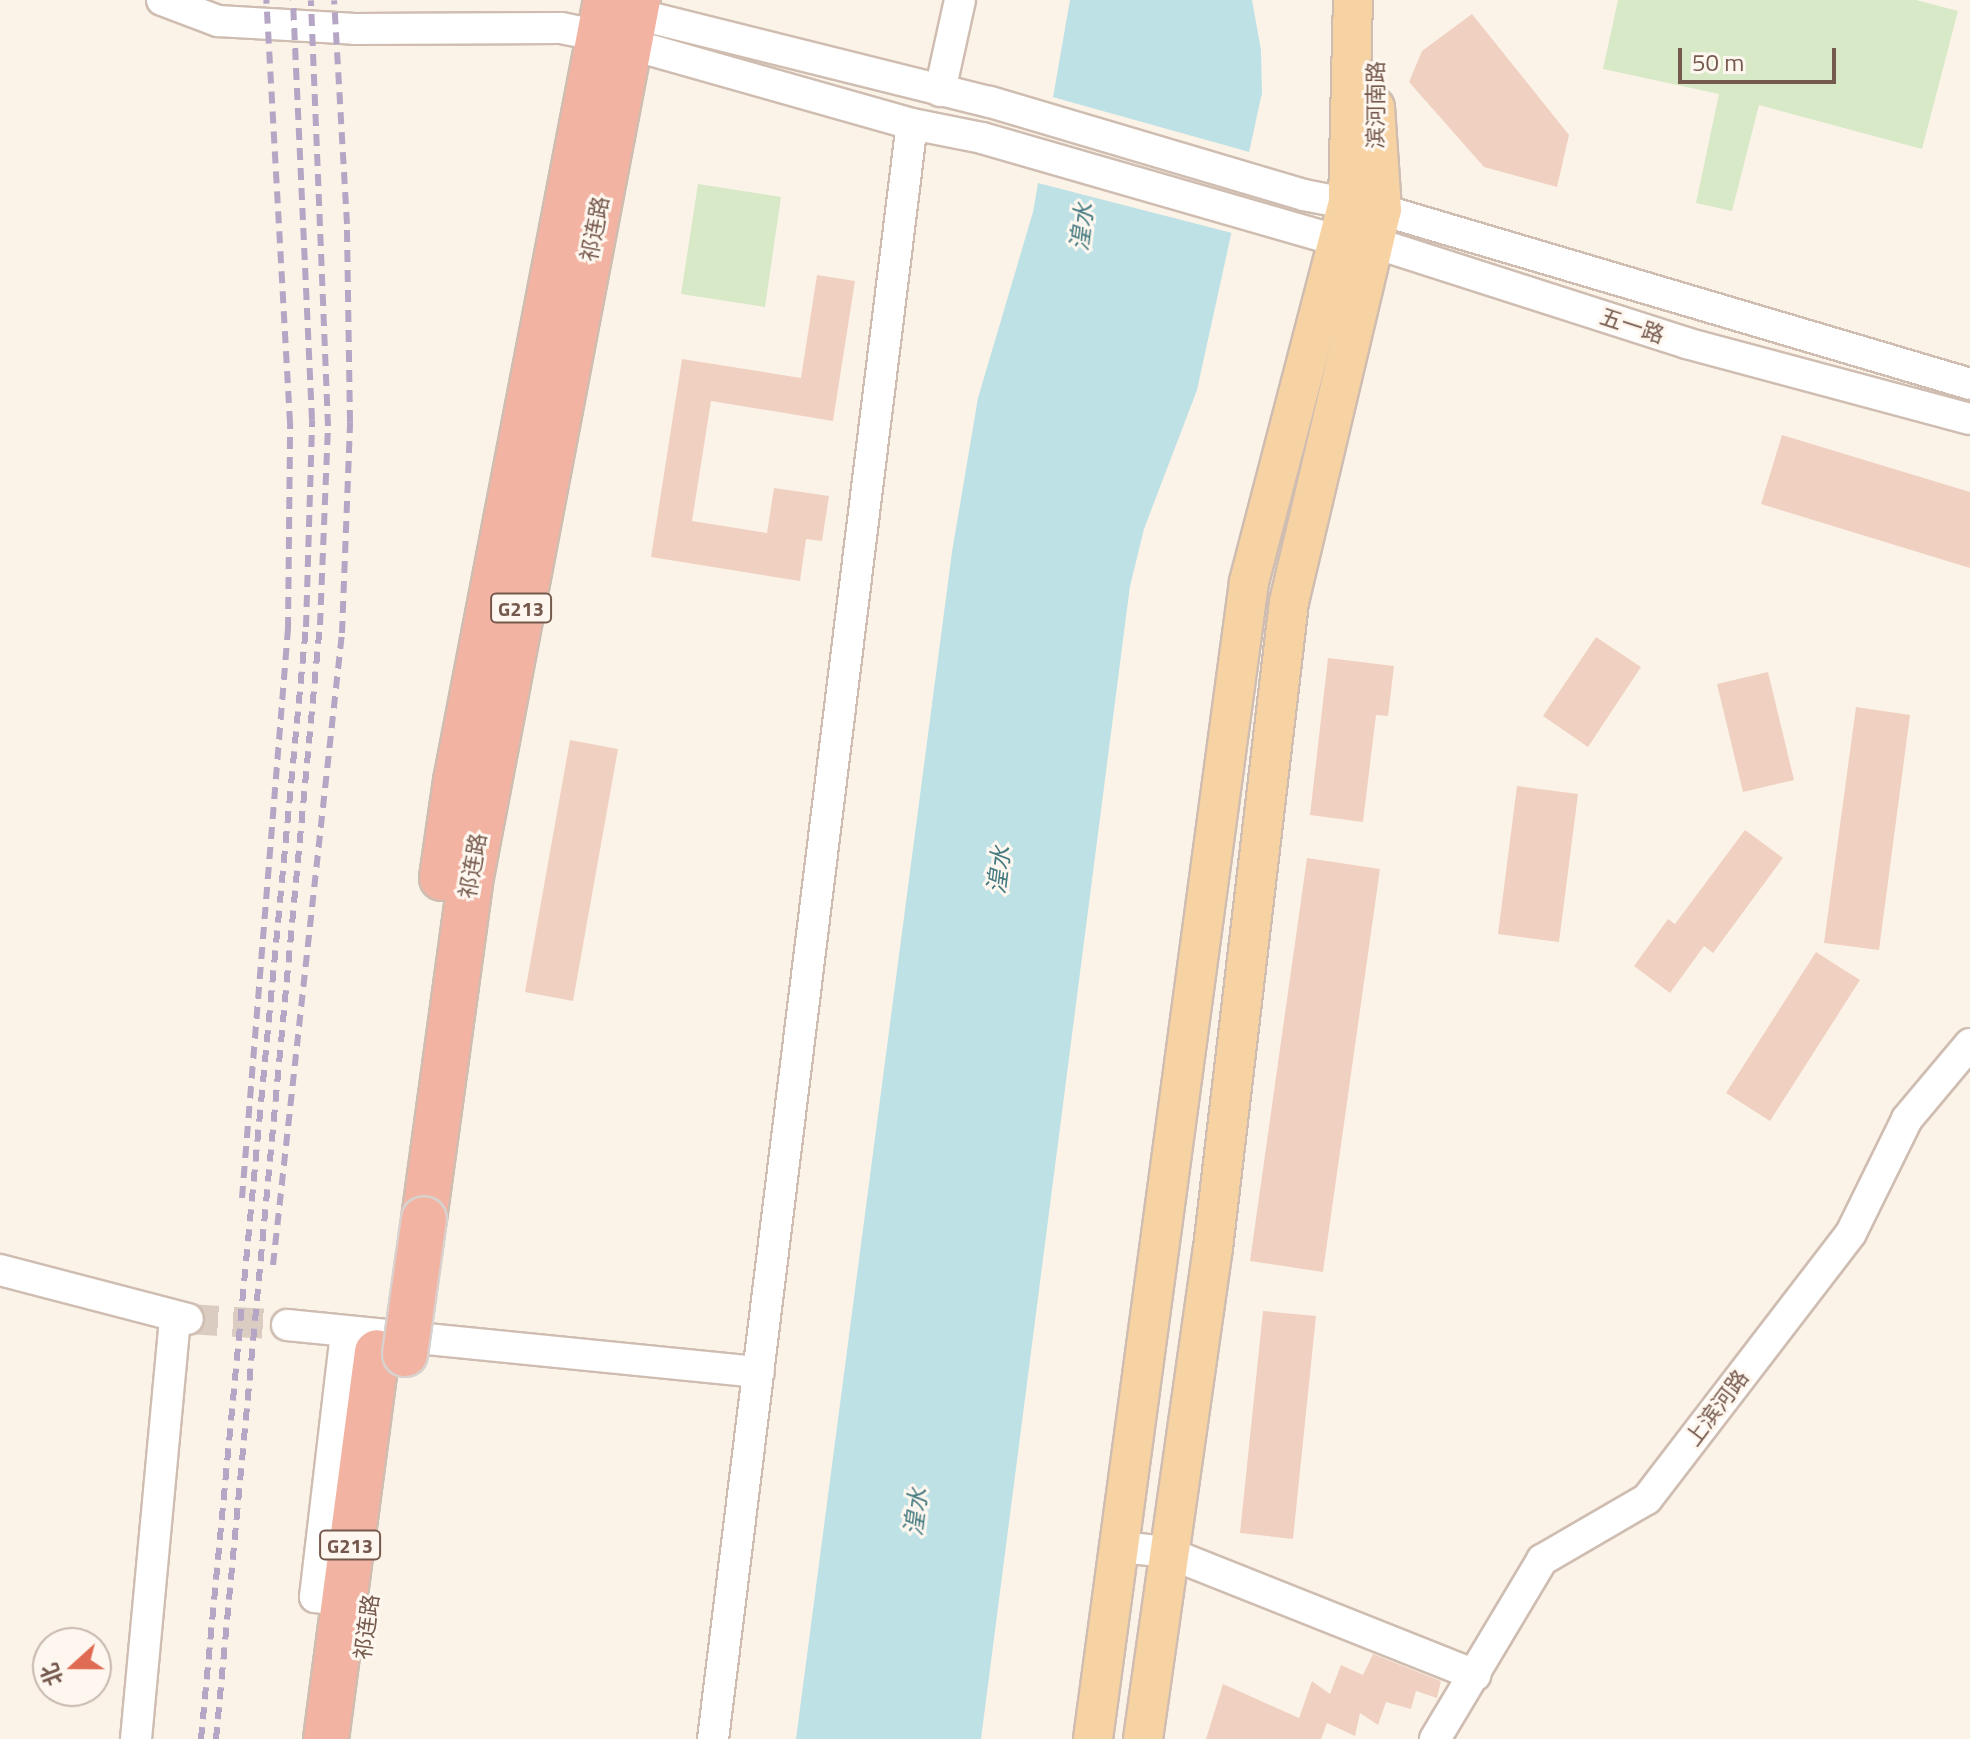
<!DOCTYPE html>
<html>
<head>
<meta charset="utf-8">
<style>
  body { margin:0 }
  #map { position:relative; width:1970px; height:1739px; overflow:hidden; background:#fcf3e8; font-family:"Titillium Web","Noto Sans SC",sans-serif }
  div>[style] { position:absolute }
  .green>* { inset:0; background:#d7e9c7 }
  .water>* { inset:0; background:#bde1e5 }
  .pier>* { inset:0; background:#fcf3e8 }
  .building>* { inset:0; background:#f0d1c1 }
  .minor-tunnel>* { height:30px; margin-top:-15px; transform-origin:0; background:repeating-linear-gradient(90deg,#daccc1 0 30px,transparent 0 45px) }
  .roads { filter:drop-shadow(2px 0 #cfbdb1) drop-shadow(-2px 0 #cfbdb1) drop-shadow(0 2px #cfbdb1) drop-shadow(0 -2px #cfbdb1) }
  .minor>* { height:30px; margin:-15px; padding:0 15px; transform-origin:15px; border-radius:15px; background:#fff }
  .major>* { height:38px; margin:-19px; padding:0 19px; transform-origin:19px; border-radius:19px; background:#f7d3a4 }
  .highway>* { height:44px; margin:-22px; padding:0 22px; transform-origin:22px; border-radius:22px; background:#f3b3a2 }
  .rail>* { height:6px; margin-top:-3px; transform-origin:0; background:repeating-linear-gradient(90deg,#b5a6c6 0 12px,transparent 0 20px) }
  .bridges { filter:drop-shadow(2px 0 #d8d1cd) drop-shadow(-2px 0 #d8d1cd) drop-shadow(0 2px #d8d1cd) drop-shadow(0 -2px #d8d1cd) }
  .highway-bridge>* { height:44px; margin:-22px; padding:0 22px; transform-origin:22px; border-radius:22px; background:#f3b3a2 }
  span { translate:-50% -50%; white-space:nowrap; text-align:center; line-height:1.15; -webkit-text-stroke:6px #fef7ef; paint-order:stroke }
  .shield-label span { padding:2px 6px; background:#fef7ef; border:2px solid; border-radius:6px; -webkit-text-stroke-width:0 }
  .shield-label { font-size:20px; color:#75594d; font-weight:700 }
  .street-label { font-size:22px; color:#75594d }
  .water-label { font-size:24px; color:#447a80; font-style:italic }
  .north { position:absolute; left:32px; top:1627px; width:80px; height:80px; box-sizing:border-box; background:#fef7ef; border:2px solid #c7b8ae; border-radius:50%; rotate:249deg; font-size:22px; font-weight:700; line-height:32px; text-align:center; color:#75594d }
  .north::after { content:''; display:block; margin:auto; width:28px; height:36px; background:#e06b53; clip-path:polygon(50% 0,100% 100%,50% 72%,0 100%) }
  .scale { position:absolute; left:1678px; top:48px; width:158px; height:36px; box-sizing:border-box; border:4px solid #75594d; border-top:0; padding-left:10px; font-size:24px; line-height:28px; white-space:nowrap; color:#75594d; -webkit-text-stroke:6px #fef7ef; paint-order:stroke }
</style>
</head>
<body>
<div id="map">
  <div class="green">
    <i style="clip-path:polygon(1618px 0,1916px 0,1958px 11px,1922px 149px,1759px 105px,1732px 211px,1696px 203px,1719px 94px,1603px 69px)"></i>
    <i style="clip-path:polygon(698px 184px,781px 197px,765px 307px,681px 294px)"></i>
  </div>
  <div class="water">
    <i style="clip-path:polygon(1070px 0,1252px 0,1261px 50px,1262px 93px,1197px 390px,1144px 529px,1130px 586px,981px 1739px,796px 1739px,952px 552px,978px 398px,1033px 212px)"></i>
  </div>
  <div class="pier">
    <i style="clip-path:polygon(1049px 96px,1253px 153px,1236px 234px,1034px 182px)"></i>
  </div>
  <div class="building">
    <i style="clip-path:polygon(1472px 14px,1569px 135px,1557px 187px,1484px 167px,1409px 82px,1422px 51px)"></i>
    <i style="clip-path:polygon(817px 275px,855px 281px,833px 421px,711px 401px,692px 521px,767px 533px,774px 488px,829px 496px,822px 541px,806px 539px,800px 581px,651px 557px,682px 359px,801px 378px)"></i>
    <i style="clip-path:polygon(1782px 435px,1970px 492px,1970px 568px,1761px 504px)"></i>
    <i style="clip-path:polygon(1596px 637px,1641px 667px,1588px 747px,1543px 716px)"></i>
    <i style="clip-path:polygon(1328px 658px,1394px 666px,1388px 716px,1376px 715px,1363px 822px,1310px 815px)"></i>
    <i style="clip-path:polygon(1768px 672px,1794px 780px,1743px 792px,1717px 684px)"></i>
    <i style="clip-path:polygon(1856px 707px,1910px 715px,1879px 950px,1824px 943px)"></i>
    <i style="clip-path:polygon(570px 740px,618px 749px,573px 1001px,525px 992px)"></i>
    <i style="clip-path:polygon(1517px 786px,1578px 794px,1559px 942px,1498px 934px)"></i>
    <i style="clip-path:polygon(1745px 830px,1783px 858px,1713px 953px,1704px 946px,1670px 993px,1634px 966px,1668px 919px,1675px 924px)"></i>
    <i style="clip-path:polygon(1307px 858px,1380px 869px,1323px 1272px,1250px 1261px)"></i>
    <i style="clip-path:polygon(1816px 952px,1860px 980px,1770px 1121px,1726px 1093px)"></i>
    <i style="clip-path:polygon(1263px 1311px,1316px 1316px,1293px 1539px,1240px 1533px)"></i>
    <i style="clip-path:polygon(1373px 1654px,1441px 1681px,1437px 1698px,1416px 1691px,1411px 1709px,1386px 1702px,1378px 1725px,1360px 1713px,1355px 1736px,1327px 1723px,1321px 1739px,1206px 1739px,1223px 1684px,1299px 1718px,1312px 1681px,1330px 1694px,1341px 1665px,1363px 1675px)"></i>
  </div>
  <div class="minor-tunnel">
    <i style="left:188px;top:1319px;width:99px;rotate:3.5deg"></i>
  </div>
  <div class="roads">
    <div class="minor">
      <i style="left:162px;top:0;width:60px;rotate:20.6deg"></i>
      <i style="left:218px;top:21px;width:137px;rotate:3.3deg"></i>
      <i style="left:355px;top:29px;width:206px;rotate:-0.3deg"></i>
      <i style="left:561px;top:28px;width:41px;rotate:11.3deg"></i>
      <i style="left:601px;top:36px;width:323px;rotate:15.8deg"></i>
      <i style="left:912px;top:124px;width:71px;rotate:11.3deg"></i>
      <i style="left:982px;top:138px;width:372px;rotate:16.1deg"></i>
      <i style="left:1339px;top:241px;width:36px;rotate:3deg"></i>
      <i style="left:1375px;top:243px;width:327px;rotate:17.8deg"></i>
      <i style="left:1686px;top:343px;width:294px;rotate:15deg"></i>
      <i style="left:620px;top:10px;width:381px;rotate:14deg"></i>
      <i style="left:990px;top:102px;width:327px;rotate:16.5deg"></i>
      <i style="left:1304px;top:195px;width:79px;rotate:10.9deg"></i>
      <i style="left:1382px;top:210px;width:613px;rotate:16.48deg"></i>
      <i style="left:940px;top:91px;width:93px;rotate:-77.6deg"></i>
      <i style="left:0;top:1270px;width:194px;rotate:14.6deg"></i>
      <i style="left:287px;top:1325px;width:474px;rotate:5.7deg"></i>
      <i style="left:1121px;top:1547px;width:45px;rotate:6.3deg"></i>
      <i style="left:1166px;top:1552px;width:333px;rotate:21.7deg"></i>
      <i style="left:343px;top:1600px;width:28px;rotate:-174deg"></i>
      <i style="left:315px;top:1597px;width:267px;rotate:-83.3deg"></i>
      <i style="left:136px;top:1739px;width:424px;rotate:-84.7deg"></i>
      <i style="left:713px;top:1739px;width:1627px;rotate:-82.98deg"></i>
      <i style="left:1435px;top:1739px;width:209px;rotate:-59.1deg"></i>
      <i style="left:1542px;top:1560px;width:121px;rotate:-30.2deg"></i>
      <i style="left:1647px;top:1499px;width:335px;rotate:-52.5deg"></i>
      <i style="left:1851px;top:1233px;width:127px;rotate:-63.8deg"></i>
      <i style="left:1907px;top:1119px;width:98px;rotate:-50deg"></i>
    </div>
    <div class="major">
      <i style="left:1093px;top:1739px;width:1167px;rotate:-82.32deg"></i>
      <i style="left:1249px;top:582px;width:393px;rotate:-75.4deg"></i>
      <i style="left:1348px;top:202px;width:202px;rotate:-88.6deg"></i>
      <i style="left:1143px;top:1739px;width:496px;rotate:-81.9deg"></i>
      <i style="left:1213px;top:1248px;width:650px;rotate:-83.29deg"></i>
      <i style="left:1289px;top:602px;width:403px;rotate:-76.7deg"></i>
      <i style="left:1382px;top:210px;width:103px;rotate:-93.9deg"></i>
    </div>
    <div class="highway">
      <i style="left:442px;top:878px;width:98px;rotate:-81.8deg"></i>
      <i style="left:456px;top:781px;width:795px;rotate:-79.13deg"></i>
      <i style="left:424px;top:1219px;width:340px;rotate:-82.2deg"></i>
      <i style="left:470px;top:882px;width:898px;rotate:-79.22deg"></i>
      <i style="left:326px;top:1739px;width:390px;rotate:-82.5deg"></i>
    </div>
  </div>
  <div class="rail">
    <i style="left:242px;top:1198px;width:571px;rotate:-85.38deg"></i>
    <i style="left:288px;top:629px;width:206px;rotate:-89.4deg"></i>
    <i style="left:290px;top:423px;width:424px;rotate:-93.2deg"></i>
    <i style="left:273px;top:1265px;width:636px;rotate:-83.77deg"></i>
    <i style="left:342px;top:633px;width:211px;rotate:-87.8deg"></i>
    <i style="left:350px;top:422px;width:198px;rotate:-90.9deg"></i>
    <i style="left:347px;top:224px;width:224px;rotate:-93.3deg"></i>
    <i style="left:201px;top:1739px;width:1117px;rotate:-84.61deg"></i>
    <i style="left:306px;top:627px;width:207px;rotate:-88.3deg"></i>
    <i style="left:312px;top:420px;width:420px;rotate:-92.6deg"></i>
    <i style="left:216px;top:1739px;width:1119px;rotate:-84.67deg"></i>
    <i style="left:320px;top:625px;width:199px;rotate:-87.7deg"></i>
    <i style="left:328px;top:426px;width:426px;rotate:-92.3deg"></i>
  </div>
  <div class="bridges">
    <div class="highway-bridge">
      <i style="left:405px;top:1354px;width:136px;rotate:-82deg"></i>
    </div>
  </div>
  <div class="shield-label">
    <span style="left:521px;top:608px">G213</span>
    <span style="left:350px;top:1545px">G213</span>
  </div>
  <div class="street-label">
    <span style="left:1376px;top:105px;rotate:-90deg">滨河南路</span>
    <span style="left:595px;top:229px;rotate:-79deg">祁连路</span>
    <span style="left:1632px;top:326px;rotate:18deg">五一路</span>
    <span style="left:473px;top:866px;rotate:-80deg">祁连路</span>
    <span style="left:1717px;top:1408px;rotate:-53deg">上滨河路</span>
    <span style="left:367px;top:1627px;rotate:-82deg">祁连路</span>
  </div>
  <div class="water-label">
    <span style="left:1082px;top:227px;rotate:-83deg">湟水</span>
    <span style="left:999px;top:870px;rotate:-83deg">湟水</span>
    <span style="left:916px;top:1512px;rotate:-83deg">湟水</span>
  </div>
  <div class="north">北</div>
  <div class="scale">50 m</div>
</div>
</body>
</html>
